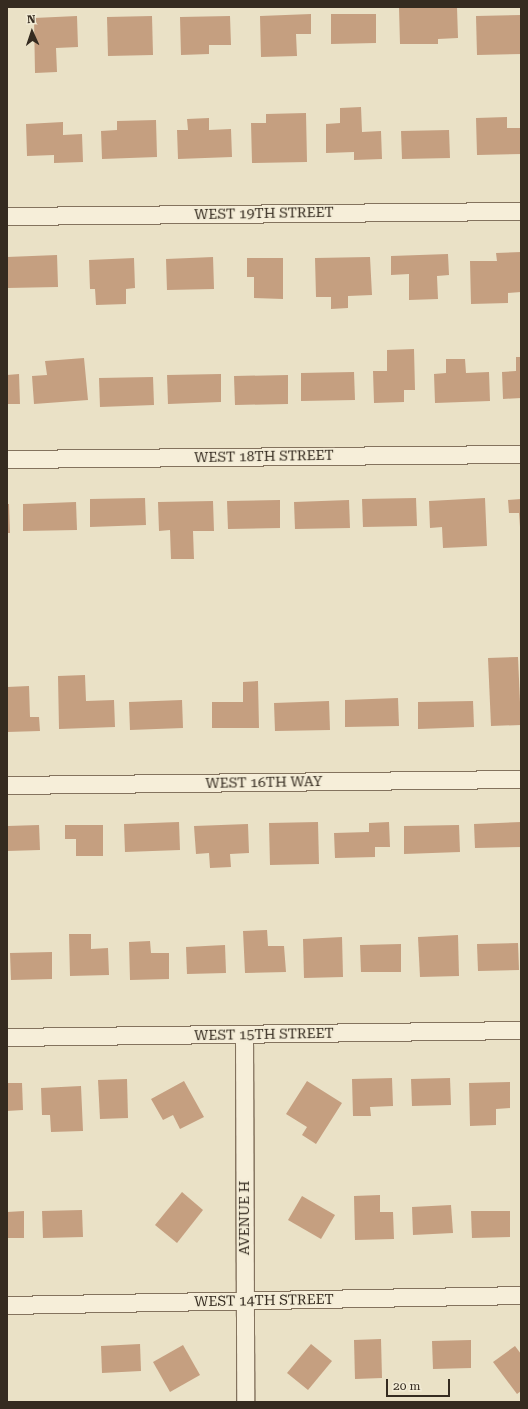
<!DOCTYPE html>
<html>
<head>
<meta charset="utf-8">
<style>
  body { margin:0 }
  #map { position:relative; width:528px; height:1409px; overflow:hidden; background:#eae1c6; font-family:"Roboto Serif",serif }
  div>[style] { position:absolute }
  .building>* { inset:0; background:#c59f80 }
  .roads { filter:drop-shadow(1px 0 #84735e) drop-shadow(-1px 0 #84735e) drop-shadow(0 1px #84735e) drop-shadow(0 -1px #84735e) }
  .street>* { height:17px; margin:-8.5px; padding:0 8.5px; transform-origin:8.5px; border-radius:8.5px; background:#f6eed9 }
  span { translate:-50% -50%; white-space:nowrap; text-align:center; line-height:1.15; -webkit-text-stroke:3px #f2ebd5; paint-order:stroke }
  .street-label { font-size:14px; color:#352b20 }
  .frame { position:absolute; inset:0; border:8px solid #352b20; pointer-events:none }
  .north { position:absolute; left:12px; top:12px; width:40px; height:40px; -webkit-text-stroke:3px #f2ebd5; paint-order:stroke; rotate:357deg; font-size:11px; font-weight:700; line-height:16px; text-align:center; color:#352b20 }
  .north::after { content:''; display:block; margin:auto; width:14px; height:18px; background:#352b20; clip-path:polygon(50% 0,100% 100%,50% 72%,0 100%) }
  .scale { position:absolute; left:386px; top:1379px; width:64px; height:18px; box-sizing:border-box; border:2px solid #352b20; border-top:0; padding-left:5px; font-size:12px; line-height:14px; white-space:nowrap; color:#352b20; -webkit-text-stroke:3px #f2ebd5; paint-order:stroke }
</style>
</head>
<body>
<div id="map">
  <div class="building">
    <i style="clip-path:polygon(457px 7px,458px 38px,438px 39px,438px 44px,400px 44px,399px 8px)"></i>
    <i style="clip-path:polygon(311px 14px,311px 34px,296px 34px,297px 56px,261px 57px,260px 16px)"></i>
    <i style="clip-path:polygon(331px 14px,376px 14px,376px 43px,331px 44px)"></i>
    <i style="clip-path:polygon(521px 15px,521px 54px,477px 55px,476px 16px)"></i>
    <i style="clip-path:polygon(77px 16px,78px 47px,56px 48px,57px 72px,35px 73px,34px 18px)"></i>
    <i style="clip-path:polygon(152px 16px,153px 55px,108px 56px,107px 17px)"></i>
    <i style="clip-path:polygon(230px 16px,231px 45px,209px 45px,209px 54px,181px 55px,180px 17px)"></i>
    <i style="clip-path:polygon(361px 107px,362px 132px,381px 131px,382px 159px,354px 160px,354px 152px,326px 153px,326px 124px,340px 123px,340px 108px)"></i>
    <i style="clip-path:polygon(306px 113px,307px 162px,252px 163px,251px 123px,266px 123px,266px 114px)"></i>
    <i style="clip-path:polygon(507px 117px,507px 128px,521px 128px,521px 154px,477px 155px,476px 118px)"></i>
    <i style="clip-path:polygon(209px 118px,209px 130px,231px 129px,232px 157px,178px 159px,177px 130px,188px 130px,187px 119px)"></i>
    <i style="clip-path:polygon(156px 120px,157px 157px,102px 159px,101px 131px,117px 130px,117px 121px)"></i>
    <i style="clip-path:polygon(63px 122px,63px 135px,82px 134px,83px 162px,54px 163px,54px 155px,27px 156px,26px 124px)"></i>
    <i style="clip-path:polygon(449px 130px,450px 158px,402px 159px,401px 131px)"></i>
    <i style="clip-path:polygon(521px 252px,521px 292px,508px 293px,508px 303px,471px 304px,470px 261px,497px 261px,496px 253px)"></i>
    <i style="clip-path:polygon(448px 254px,449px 275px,437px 276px,438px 299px,409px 300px,409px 274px,391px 275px,391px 256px)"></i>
    <i style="clip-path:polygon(57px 255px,58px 287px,7px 288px,7px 257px)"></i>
    <i style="clip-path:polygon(213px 257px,214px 289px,167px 290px,166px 259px)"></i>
    <i style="clip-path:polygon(370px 257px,372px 295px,348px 296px,348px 308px,331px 309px,331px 297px,316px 297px,315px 258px)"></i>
    <i style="clip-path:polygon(134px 258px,135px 288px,126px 289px,126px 304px,96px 305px,95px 289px,90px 289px,89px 260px)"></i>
    <i style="clip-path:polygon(247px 258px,283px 258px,283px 299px,254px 298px,254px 277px,247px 277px)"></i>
    <i style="clip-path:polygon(414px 349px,415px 390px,404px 390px,404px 402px,374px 403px,373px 371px,387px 371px,387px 350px)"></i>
    <i style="clip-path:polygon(516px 357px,521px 357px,521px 398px,503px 399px,502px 372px,516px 371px)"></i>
    <i style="clip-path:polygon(84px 358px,88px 400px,34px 404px,32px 376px,47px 375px,45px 361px)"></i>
    <i style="clip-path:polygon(446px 359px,465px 359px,466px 373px,489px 372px,490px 401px,435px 403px,434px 374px,446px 373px)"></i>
    <i style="clip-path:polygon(354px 372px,355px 400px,301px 401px,301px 373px)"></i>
    <i style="clip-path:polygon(19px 374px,20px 404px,7px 404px,7px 375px)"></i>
    <i style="clip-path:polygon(221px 374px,221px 402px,168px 404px,167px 375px)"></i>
    <i style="clip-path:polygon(288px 375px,288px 404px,235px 405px,234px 376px)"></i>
    <i style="clip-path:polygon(153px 377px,154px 405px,100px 407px,99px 378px)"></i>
    <i style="clip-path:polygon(145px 498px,146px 525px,90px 527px,90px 499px)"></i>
    <i style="clip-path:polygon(416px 498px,417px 526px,363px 527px,362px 499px)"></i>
    <i style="clip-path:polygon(485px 498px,487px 546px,443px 548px,442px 527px,430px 528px,429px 501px)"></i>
    <i style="clip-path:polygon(521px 499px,521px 527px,520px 527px,519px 513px,509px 513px,508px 500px)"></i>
    <i style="clip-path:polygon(280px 500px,280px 528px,228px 529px,227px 501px)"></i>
    <i style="clip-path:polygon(349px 500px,350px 528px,295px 529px,294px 502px)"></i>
    <i style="clip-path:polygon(213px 501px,214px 531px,193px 531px,194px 559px,171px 559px,170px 530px,159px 531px,158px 502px)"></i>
    <i style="clip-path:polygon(76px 502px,77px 530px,23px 531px,23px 504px)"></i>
    <i style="clip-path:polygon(7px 504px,9px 504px,10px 533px,7px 533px)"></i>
    <i style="clip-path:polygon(518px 657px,521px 725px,491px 726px,488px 658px)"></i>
    <i style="clip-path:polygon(85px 675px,86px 701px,114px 700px,115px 727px,59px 729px,58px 676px)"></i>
    <i style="clip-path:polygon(258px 681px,259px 728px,212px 728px,212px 702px,243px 702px,243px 682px)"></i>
    <i style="clip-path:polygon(29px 686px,30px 717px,39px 717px,40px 731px,7px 732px,7px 687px)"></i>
    <i style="clip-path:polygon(398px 698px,399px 726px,345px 727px,345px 700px)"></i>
    <i style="clip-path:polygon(182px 700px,183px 728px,130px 730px,129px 702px)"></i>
    <i style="clip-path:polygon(329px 701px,330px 730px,275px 731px,274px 703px)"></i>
    <i style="clip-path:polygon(473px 701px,474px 727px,418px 729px,418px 702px)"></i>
    <i style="clip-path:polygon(179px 822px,180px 850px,125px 852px,124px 824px)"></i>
    <i style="clip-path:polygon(318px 822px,319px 864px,270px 865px,269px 823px)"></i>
    <i style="clip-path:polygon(389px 822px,390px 847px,375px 847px,375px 857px,335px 858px,334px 833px,369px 832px,369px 823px)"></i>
    <i style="clip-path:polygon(521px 822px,521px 847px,475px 848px,474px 824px)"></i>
    <i style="clip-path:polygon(248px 824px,249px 853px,230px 854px,231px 867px,210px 868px,209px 853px,196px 854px,194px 826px)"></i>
    <i style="clip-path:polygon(39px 825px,40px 850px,7px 851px,7px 826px)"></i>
    <i style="clip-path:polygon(65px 825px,103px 825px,103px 856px,76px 856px,76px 839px,65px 839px)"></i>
    <i style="clip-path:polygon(459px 825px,460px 852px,404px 854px,404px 826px)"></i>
    <i style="clip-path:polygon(267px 930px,268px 946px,284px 946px,286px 972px,245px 973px,243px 931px)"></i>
    <i style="clip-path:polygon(69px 934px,91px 934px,91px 949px,108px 948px,109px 975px,70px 976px)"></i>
    <i style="clip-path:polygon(458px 935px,459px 976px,420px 977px,418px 937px)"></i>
    <i style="clip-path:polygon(342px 937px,343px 977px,304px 978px,303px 939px)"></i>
    <i style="clip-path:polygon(150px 941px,151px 953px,169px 953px,169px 979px,130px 980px,129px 942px)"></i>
    <i style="clip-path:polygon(518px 943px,519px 970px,478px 971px,477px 944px)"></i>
    <i style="clip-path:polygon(401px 944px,401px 972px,361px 972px,360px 945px)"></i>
    <i style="clip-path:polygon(225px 945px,226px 973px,187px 974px,186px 947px)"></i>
    <i style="clip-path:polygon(52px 952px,52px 979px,11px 980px,10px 953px)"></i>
    <i style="clip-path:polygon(392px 1078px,393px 1106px,370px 1107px,371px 1116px,353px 1116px,352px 1079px)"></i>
    <i style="clip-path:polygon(450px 1078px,451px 1105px,412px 1106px,411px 1079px)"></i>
    <i style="clip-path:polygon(127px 1079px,128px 1118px,100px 1119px,98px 1080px)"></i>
    <i style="clip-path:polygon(184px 1081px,204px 1117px,180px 1129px,173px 1115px,163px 1120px,151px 1099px)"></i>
    <i style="clip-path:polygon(307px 1081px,342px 1103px,316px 1144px,302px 1135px,307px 1127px,286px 1114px)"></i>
    <i style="clip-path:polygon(510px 1082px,510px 1108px,496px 1109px,496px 1125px,470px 1126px,469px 1083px)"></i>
    <i style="clip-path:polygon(7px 1083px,22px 1083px,23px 1110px,7px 1111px)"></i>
    <i style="clip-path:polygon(81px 1086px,83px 1131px,51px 1132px,50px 1115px,42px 1115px,41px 1088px)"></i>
    <i style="clip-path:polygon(182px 1192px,203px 1210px,177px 1243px,155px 1225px)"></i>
    <i style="clip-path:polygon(380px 1195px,380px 1212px,393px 1212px,394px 1239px,355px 1240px,354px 1196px)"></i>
    <i style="clip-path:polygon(302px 1196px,335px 1215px,321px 1239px,288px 1220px)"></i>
    <i style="clip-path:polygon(451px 1205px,453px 1233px,413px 1235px,412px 1207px)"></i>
    <i style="clip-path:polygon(82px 1210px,83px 1237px,43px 1238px,42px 1211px)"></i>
    <i style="clip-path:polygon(24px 1211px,24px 1238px,7px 1238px,7px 1212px)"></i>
    <i style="clip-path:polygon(471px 1211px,510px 1211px,510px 1237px,472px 1238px)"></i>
    <i style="clip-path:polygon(381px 1339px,382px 1378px,355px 1379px,354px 1340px)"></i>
    <i style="clip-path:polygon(471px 1340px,471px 1368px,433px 1369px,432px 1341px)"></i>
    <i style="clip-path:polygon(140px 1344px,141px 1371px,102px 1373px,101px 1346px)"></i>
    <i style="clip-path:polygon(311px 1344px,332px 1361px,308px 1390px,287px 1373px)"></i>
    <i style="clip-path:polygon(183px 1345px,200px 1375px,170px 1392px,153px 1362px)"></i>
    <i style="clip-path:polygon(515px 1346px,521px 1354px,521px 1391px,517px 1394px,493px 1362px)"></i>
  </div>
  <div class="roads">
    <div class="street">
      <i style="left:7px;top:216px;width:514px;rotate:-0.56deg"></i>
      <i style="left:7px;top:459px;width:514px;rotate:-0.56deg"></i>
      <i style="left:7px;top:785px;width:514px;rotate:-0.67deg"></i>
      <i style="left:244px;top:1035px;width:367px;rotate:89.8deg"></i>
      <i style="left:7px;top:1037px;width:514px;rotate:-0.78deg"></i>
      <i style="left:7px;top:1305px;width:514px;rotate:-1.11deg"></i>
    </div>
  </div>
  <div class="street-label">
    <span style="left:264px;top:213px;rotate:-1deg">WEST 19TH STREET</span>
    <span style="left:264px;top:456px;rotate:-1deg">WEST 18TH STREET</span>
    <span style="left:264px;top:782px;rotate:-1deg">WEST 16TH WAY</span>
    <span style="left:264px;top:1034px;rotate:-1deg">WEST 15TH STREET</span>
    <span style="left:244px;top:1218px;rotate:-90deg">AVENUE H</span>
    <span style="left:264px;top:1300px;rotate:-1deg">WEST 14TH STREET</span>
  </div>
  <div class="frame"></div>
  <div class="north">N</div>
  <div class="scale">20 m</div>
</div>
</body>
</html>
